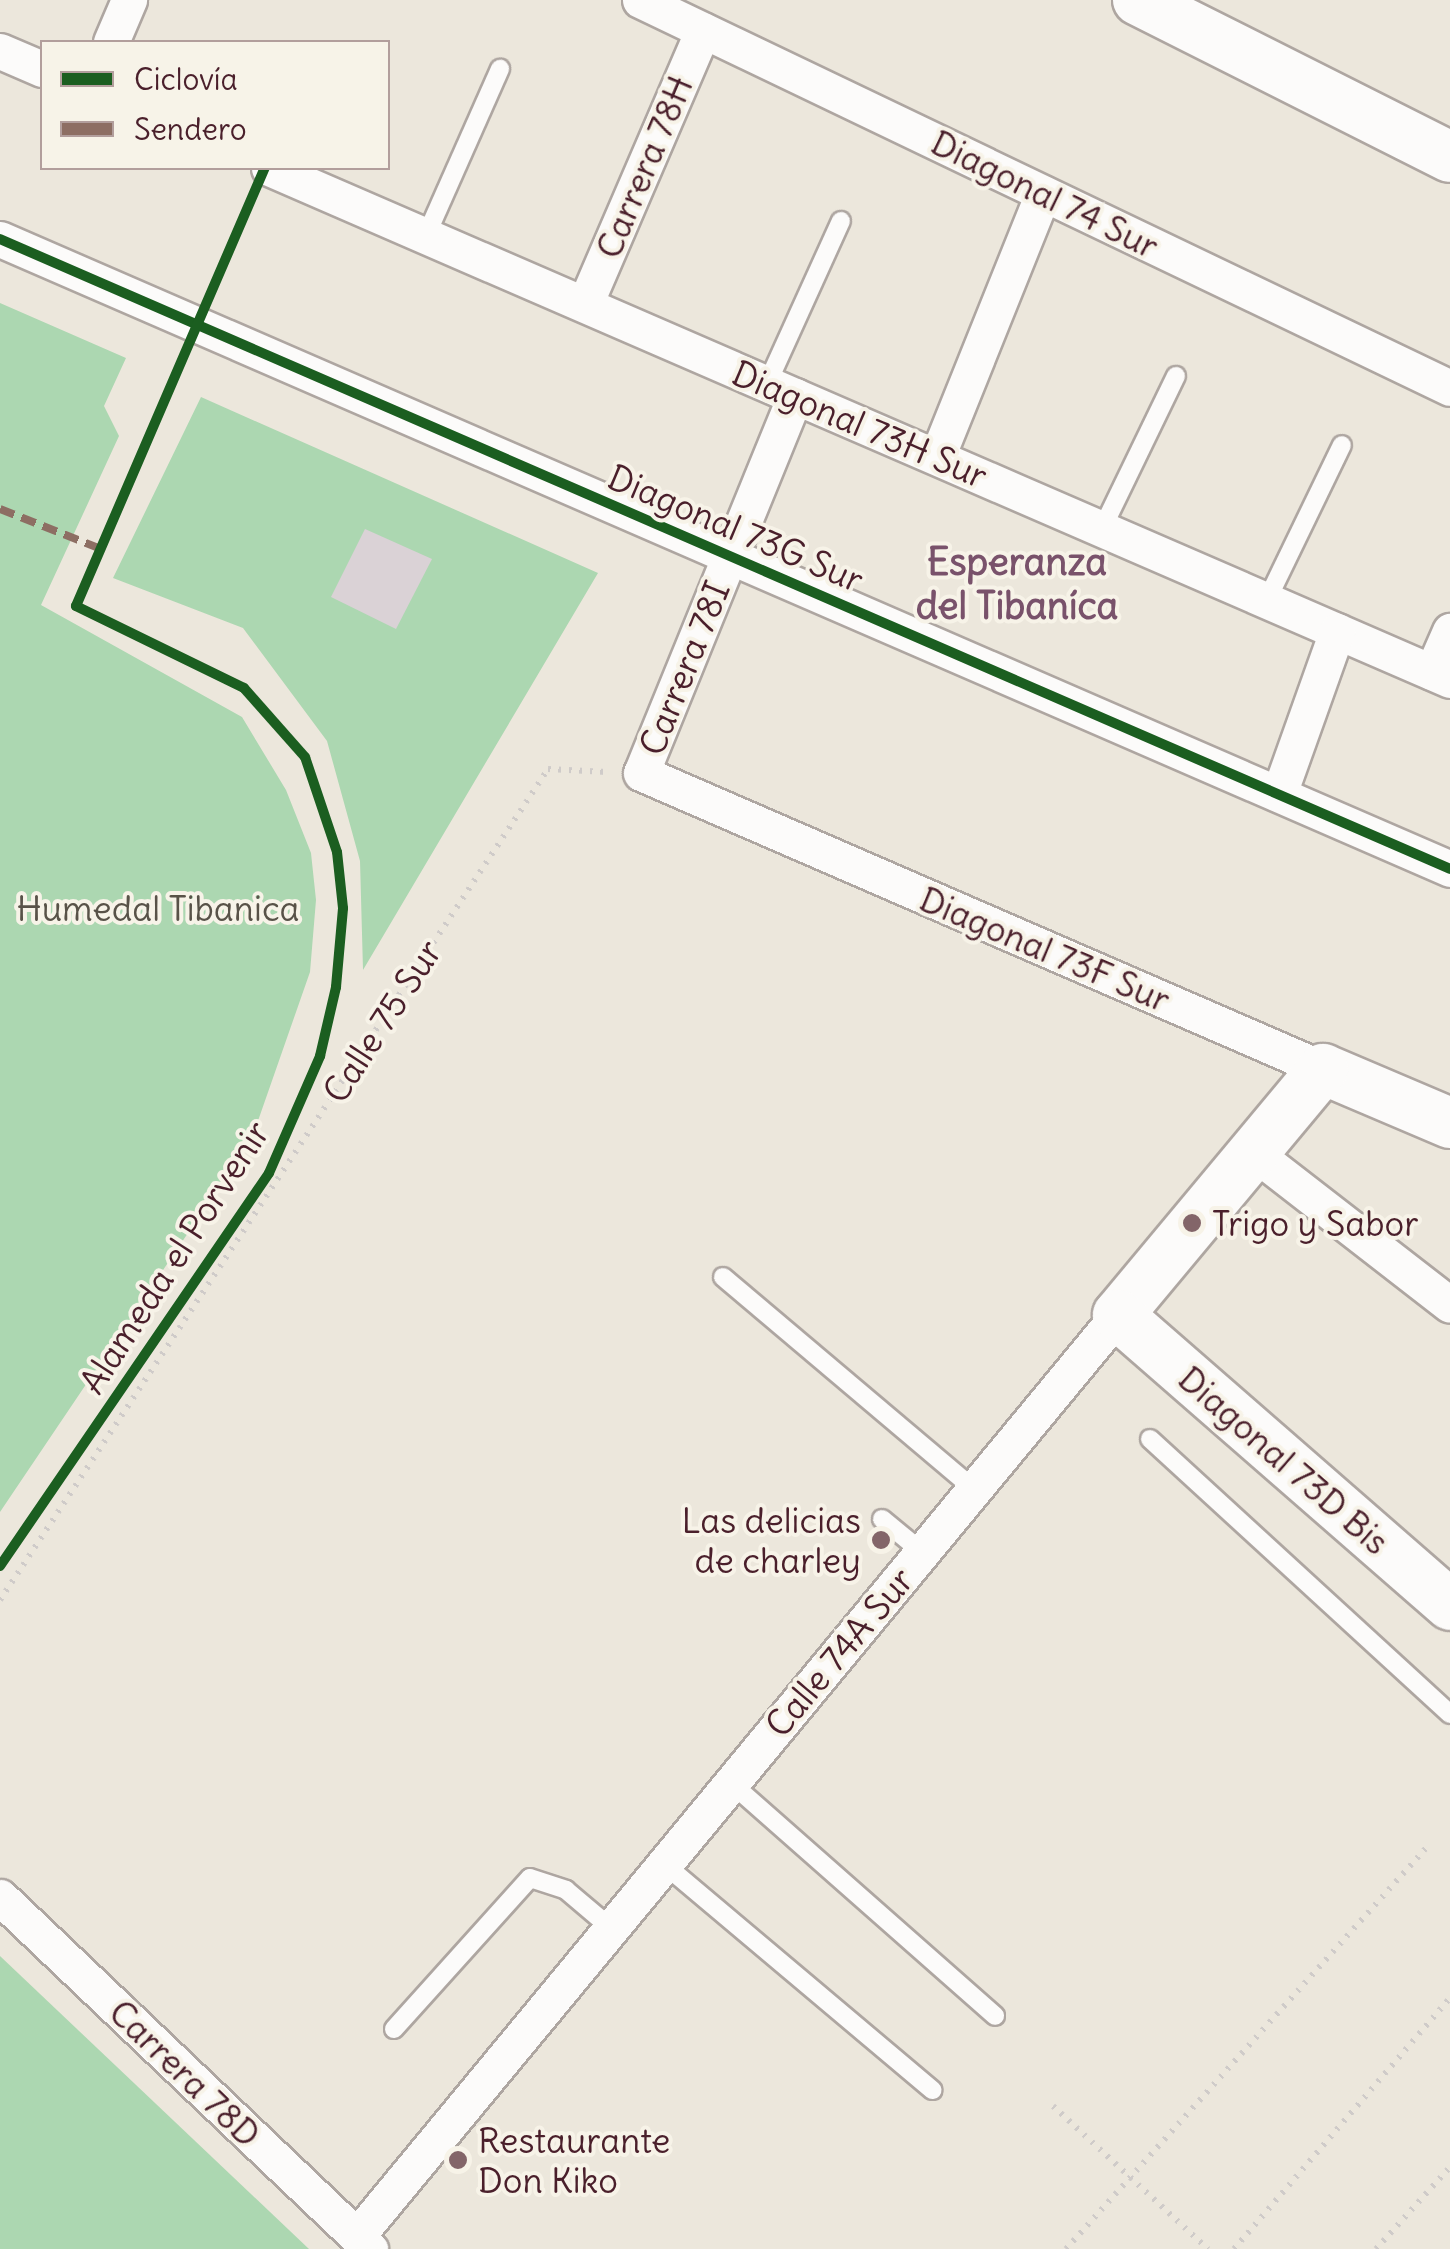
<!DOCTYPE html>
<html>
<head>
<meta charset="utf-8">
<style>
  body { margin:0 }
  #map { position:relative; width:1450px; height:2249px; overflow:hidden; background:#ece7dc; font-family:Delius,sans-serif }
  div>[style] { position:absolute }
  .green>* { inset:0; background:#acd7b1 }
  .building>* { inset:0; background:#dad2d6 }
  .path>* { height:6px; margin-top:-3px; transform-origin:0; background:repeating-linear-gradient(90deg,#cfcbc9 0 2.5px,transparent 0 10.5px) }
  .roads { filter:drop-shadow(2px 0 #aea6a1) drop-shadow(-2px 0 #aea6a1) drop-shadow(0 2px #aea6a1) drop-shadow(0 -2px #aea6a1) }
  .lane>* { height:18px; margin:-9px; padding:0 9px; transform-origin:9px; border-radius:9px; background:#fcfbfa }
  .street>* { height:35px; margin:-17.5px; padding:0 17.5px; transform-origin:17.5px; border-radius:17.5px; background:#fcfbfa }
  .secondary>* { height:50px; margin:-25px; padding:0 25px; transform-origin:25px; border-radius:25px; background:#fcfbfa }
  .quiet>* { height:8px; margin-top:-4px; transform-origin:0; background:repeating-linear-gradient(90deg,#8d6e63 0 15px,transparent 0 23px) }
  .cycleway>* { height:10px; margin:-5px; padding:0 5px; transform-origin:5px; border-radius:5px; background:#1b5e20 }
  .dots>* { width:28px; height:28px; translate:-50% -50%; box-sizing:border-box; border:5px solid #f7f3e8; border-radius:50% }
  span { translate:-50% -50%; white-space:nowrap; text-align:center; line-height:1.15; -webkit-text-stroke:8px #f7f3e8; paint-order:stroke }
  .street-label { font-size:35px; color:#4a1f2b }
  .park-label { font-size:35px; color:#585248 }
  .poi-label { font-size:35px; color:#4a1f2b }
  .left { translate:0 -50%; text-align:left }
  .right { translate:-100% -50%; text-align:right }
  .neighbourhood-label { font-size:38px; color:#79526b; font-weight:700 }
  .legend { position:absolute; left:40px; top:40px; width:350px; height:130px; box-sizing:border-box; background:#f7f3e8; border:2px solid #b29e9c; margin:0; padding:12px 18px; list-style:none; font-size:30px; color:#4a1f2b }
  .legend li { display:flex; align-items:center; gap:20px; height:50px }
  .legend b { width:50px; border:2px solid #b29e9c }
</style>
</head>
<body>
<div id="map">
  <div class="green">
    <i style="clip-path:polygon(0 303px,126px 358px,104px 406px,119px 436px,41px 605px,242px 717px,286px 790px,311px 853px,316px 900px,310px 972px,252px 1138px,0 1512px)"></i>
    <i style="clip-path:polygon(201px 397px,598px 573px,363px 970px,360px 861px,327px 741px,243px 628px,113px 578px)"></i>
    <i style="clip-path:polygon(0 1956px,309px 2249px,0 2249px)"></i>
  </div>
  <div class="building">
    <i style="clip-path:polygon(365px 529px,432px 559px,396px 629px,331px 597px)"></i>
  </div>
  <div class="path">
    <i style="left:0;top:1600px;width:995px;rotate:-56.6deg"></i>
    <i style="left:548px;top:769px;width:59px;rotate:2.9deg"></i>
    <i style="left:1053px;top:2106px;width:211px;rotate:42.7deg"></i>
    <i style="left:1066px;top:2249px;width:540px;rotate:-48.08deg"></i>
    <i style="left:1234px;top:2249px;width:331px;rotate:-49.3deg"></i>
    <i style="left:1376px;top:2249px;width:110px;rotate:-47.9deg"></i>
  </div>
  <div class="roads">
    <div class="lane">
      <i style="left:426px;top:236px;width:183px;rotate:-66.1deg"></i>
      <i style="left:767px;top:384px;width:179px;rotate:-65.6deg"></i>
      <i style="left:1102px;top:529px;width:170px;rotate:-64.2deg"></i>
      <i style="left:1267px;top:600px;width:172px;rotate:-64.2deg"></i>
      <i style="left:723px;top:1277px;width:329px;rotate:40.2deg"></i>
      <i style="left:1150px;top:1439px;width:407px;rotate:42.5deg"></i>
      <i style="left:882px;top:1519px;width:52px;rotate:39.5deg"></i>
      <i style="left:731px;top:1783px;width:352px;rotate:41.4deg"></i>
      <i style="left:664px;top:1864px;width:351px;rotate:40.1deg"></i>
      <i style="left:394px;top:2029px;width:203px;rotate:-48deg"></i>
      <i style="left:530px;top:1878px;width:38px;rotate:18deg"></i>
      <i style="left:566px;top:1890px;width:59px;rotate:40.2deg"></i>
    </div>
    <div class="street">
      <i style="left:640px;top:0;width:898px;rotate:25.59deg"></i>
      <i style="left:111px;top:42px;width:46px;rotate:-66.8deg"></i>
      <i style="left:0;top:51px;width:46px;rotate:23.2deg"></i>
      <i style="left:269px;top:168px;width:1287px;rotate:23.44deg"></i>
      <i style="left:0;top:239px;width:1581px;rotate:23.48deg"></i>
      <i style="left:585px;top:304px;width:298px;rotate:-66.7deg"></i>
      <i style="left:795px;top:396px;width:407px;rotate:112.2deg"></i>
      <i style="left:641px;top:773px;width:743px;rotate:23.46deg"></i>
      <i style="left:937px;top:457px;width:284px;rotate:-68.1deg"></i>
      <i style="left:1432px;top:672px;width:45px;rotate:-66.3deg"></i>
      <i style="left:1279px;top:794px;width:173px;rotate:-70.4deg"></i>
      <i style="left:1253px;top:1152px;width:249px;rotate:37.8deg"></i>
      <i style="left:0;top:1897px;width:511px;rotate:43.57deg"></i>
      <i style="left:357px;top:2236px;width:1195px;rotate:-50.43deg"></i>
    </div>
    <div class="secondary">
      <i style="left:1138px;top:0;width:349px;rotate:26.7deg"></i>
      <i style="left:1450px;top:1123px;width:138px;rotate:-157deg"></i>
      <i style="left:1323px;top:1069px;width:320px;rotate:129.8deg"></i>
      <i style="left:1118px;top:1315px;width:441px;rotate:41.1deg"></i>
    </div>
  </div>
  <div class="quiet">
    <i style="left:0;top:509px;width:109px;rotate:21.6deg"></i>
  </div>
  <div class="cycleway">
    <i style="left:0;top:239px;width:1581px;rotate:23.48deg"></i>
    <i style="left:0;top:1566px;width:476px;rotate:-55.6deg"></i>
    <i style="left:269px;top:1173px;width:128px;rotate:-66.4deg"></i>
    <i style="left:320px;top:1056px;width:71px;rotate:-76.9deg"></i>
    <i style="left:336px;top:987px;width:79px;rotate:-84.9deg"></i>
    <i style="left:343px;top:908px;width:56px;rotate:-96.1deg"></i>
    <i style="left:337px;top:852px;width:100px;rotate:-108.6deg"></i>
    <i style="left:305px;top:757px;width:92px;rotate:-131.5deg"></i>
    <i style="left:244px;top:688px;width:187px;rotate:-154deg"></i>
    <i style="left:76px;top:606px;width:477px;rotate:-66.7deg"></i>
  </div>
  <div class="dots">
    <i style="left:1192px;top:1223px;background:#836569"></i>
    <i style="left:881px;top:1540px;background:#836569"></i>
    <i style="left:458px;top:2160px;background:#836569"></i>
  </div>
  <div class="street-label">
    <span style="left:644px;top:167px;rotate:-67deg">Carrera 78H</span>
    <span style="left:1045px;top:194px;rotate:26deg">Diagonal 74 Sur</span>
    <span style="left:860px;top:424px;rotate:23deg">Diagonal 73H Sur</span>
    <span style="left:736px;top:528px;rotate:23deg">Diagonal 73G Sur</span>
    <span style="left:684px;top:668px;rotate:-68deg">Carrera 78I</span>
    <span style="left:1045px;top:949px;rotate:23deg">Diagonal 73F Sur</span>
    <span style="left:382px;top:1021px;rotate:-57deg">Calle 75 Sur</span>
    <span style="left:174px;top:1257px;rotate:-57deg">Alameda el Porvenir</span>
    <span style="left:1284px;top:1460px;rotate:41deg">Diagonal 73D Bis</span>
    <span style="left:839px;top:1652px;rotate:-50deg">Calle 74A Sur</span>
    <span style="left:185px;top:2073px;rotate:44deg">Carrera 78D</span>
  </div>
  <div class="park-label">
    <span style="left:158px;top:908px">Humedal Tibanica</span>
  </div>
  <div class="poi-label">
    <span class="left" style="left:1212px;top:1223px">Trigo y Sabor</span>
    <span class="right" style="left:861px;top:1540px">Las delicias<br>de charley</span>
    <span class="left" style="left:478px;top:2160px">Restaurante<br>Don Kiko</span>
  </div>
  <div class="neighbourhood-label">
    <span style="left:1017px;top:584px">Esperanza<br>del Tibaníca</span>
  </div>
  <ul class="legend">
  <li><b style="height:12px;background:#1b5e20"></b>Ciclovía</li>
  <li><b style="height:12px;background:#8d6e63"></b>Sendero</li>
  </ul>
</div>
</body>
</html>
